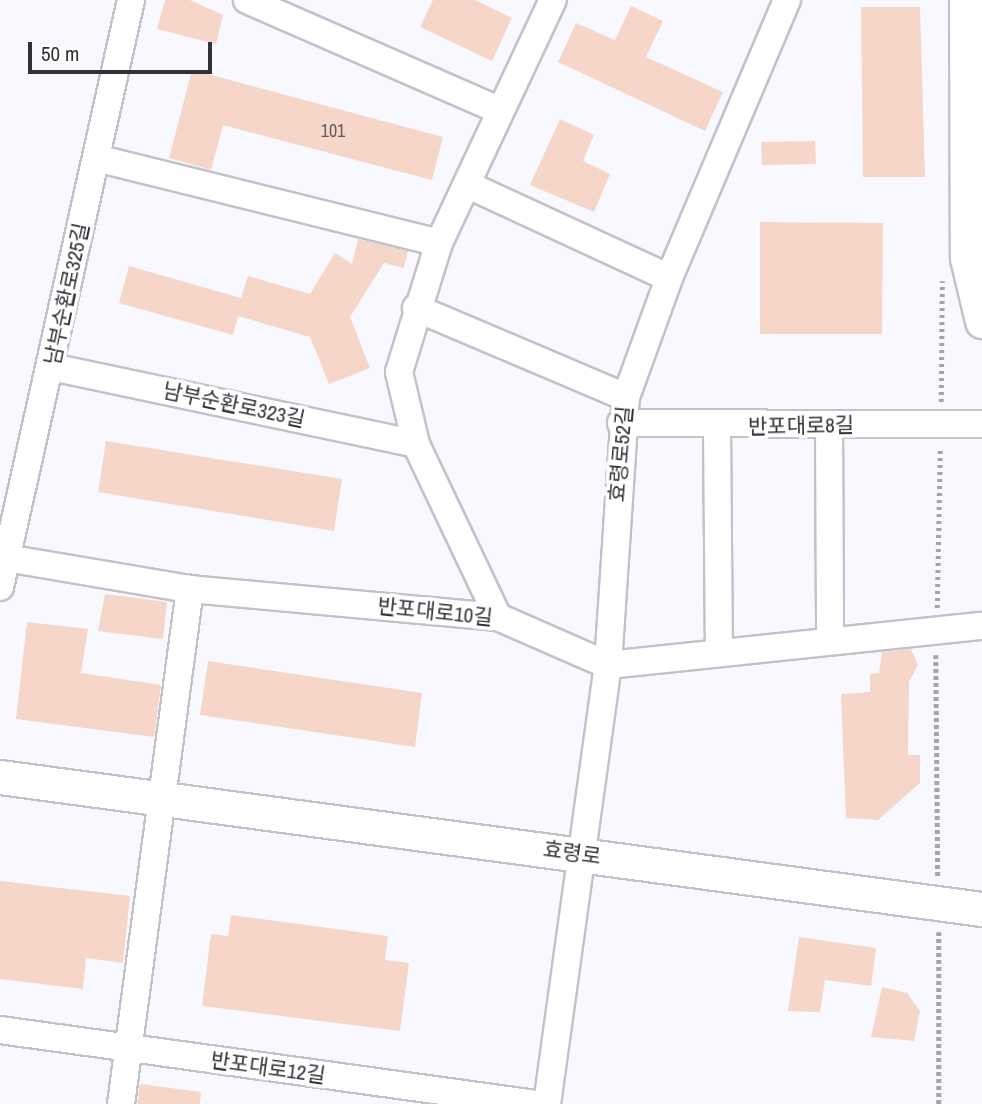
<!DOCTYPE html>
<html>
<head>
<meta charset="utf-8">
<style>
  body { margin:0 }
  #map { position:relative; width:982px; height:1104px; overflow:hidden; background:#f8f9fe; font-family:"Archivo Narrow","Noto Sans KR",sans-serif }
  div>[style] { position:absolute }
  .building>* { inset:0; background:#f7d6ca }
  .path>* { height:4.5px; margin-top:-2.25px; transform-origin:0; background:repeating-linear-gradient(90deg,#a4a5a9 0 3.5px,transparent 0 7px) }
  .roads { filter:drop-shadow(2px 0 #c1c2ca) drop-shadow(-2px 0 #c1c2ca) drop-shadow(0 2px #c1c2ca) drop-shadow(0 -2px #c1c2ca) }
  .minor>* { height:26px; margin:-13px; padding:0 13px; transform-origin:13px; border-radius:13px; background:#fff }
  .major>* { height:33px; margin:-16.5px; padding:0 16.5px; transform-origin:16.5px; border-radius:16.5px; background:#fff }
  span { translate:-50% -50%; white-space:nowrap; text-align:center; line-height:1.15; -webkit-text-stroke:7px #fff; paint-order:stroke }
  .number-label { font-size:18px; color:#625b5a }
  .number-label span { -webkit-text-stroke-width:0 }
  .street-label { font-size:21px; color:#313235 }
  .scale { position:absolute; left:28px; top:42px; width:184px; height:32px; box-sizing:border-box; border:4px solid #313235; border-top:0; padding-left:9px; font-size:21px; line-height:24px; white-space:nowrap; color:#313235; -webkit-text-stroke:5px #fff; paint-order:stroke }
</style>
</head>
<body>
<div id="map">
  <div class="building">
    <i style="clip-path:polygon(165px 0,190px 0,223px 15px,216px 44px,157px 29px)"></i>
    <i style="clip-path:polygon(433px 0,475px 0,512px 18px,492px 61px,420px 27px)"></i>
    <i style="clip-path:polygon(631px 6px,663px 21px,646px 57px,723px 92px,705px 131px,558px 62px,576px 23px,615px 40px)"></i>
    <i style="clip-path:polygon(861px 7px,920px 7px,925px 177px,863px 177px)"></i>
    <i style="clip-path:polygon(192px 70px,443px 137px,432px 180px,223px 125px,211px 170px,169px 158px)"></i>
    <i style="clip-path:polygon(560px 119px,594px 135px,583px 161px,610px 174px,594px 212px,530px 185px)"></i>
    <i style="clip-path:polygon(815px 141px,816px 164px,762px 165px,761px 142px)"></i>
    <i style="clip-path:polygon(760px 222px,883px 223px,882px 334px,760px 334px)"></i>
    <i style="clip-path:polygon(358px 239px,408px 251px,404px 268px,384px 263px,350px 317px,370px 368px,329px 384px,310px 337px,238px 316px,233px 335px,119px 303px,129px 266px,241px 298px,248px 276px,310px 294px,335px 253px,352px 264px)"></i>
    <i style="clip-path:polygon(106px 441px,342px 479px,334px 531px,98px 492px)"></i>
    <i style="clip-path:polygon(105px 594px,167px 602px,163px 639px,98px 631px)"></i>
    <i style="clip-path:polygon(27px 622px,88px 629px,81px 673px,161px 685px,154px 737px,16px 719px)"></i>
    <i style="clip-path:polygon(911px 649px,918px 665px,909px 682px,908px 755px,920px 755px,920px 783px,878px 820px,846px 818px,841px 694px,870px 692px,870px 674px,879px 673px,882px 652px)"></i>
    <i style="clip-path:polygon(208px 661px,422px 693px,415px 747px,200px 715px)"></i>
    <i style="clip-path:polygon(0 881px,130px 896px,123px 963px,86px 958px,83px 989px,0 979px)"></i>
    <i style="clip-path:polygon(231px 915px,388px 936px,385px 960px,409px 963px,400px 1031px,202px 1006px,211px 934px,228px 936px)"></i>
    <i style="clip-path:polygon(799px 937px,876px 948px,871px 986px,825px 980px,820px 1012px,788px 1011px)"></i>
    <i style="clip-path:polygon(882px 987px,907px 993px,920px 1011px,914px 1041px,871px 1037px)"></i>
    <i style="clip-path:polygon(140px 1084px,201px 1092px,200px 1104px,137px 1104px)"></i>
  </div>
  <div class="path">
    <i style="left:941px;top:402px;width:121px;rotate:-89.5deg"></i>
    <i style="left:937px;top:608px;width:159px;rotate:-88.9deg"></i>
    <i style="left:936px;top:655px;width:222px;rotate:89.5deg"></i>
    <i style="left:939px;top:932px;width:172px;rotate:90deg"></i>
  </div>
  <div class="roads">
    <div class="minor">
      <i style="left:247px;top:0;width:275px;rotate:23.6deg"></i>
      <i style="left:96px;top:158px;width:353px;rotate:13.9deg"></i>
      <i style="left:468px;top:185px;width:221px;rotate:24.8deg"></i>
      <i style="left:416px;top:308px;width:228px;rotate:23deg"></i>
      <i style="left:51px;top:367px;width:373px;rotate:11.9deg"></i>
      <i style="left:621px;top:423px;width:361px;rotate:0.2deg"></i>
      <i style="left:829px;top:426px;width:212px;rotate:89.7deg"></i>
      <i style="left:717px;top:427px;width:224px;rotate:89.5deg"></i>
      <i style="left:6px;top:558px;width:187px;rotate:9.6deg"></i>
      <i style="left:190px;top:589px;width:309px;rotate:5.2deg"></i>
      <i style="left:498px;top:617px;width:120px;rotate:23.6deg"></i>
      <i style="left:608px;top:665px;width:376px;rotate:-6deg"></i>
      <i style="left:0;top:587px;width:601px;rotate:-77.42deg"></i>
      <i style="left:498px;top:617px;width:191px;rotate:-115.4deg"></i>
      <i style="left:416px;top:444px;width:74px;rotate:-103.3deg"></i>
      <i style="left:399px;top:372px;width:135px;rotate:-72.8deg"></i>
      <i style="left:439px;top:243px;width:268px;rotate:-64.9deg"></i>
      <i style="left:0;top:1030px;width:541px;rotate:7.86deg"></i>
      <i style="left:121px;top:1104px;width:520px;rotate:-82.37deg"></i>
      <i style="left:547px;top:1104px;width:443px;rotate:-82.1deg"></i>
      <i style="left:608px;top:665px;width:269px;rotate:-86.2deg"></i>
      <i style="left:626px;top:397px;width:127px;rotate:-70.1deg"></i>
      <i style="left:669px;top:278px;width:302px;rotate:-67deg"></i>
    </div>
    <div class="major">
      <i style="left:966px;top:0;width:258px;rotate:89.8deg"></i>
      <i style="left:967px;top:258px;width:65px;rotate:76.6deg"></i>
      <i style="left:0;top:777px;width:991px;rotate:7.66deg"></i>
    </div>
  </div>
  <div class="number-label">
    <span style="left:333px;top:131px">101</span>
  </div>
  <div class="street-label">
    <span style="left:67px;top:294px;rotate:-78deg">남부순환로325길</span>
    <span style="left:234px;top:405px;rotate:12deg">남부순환로323길</span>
    <span style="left:801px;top:426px;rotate:-1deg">반포대로8길</span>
    <span style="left:621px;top:454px;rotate:-85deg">효령로52길</span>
    <span style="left:435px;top:612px;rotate:6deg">반포대로10길</span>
    <span style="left:572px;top:853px;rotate:8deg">효령로</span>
    <span style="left:268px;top:1068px;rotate:8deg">반포대로12길</span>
  </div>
  <div class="scale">50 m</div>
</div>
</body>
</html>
